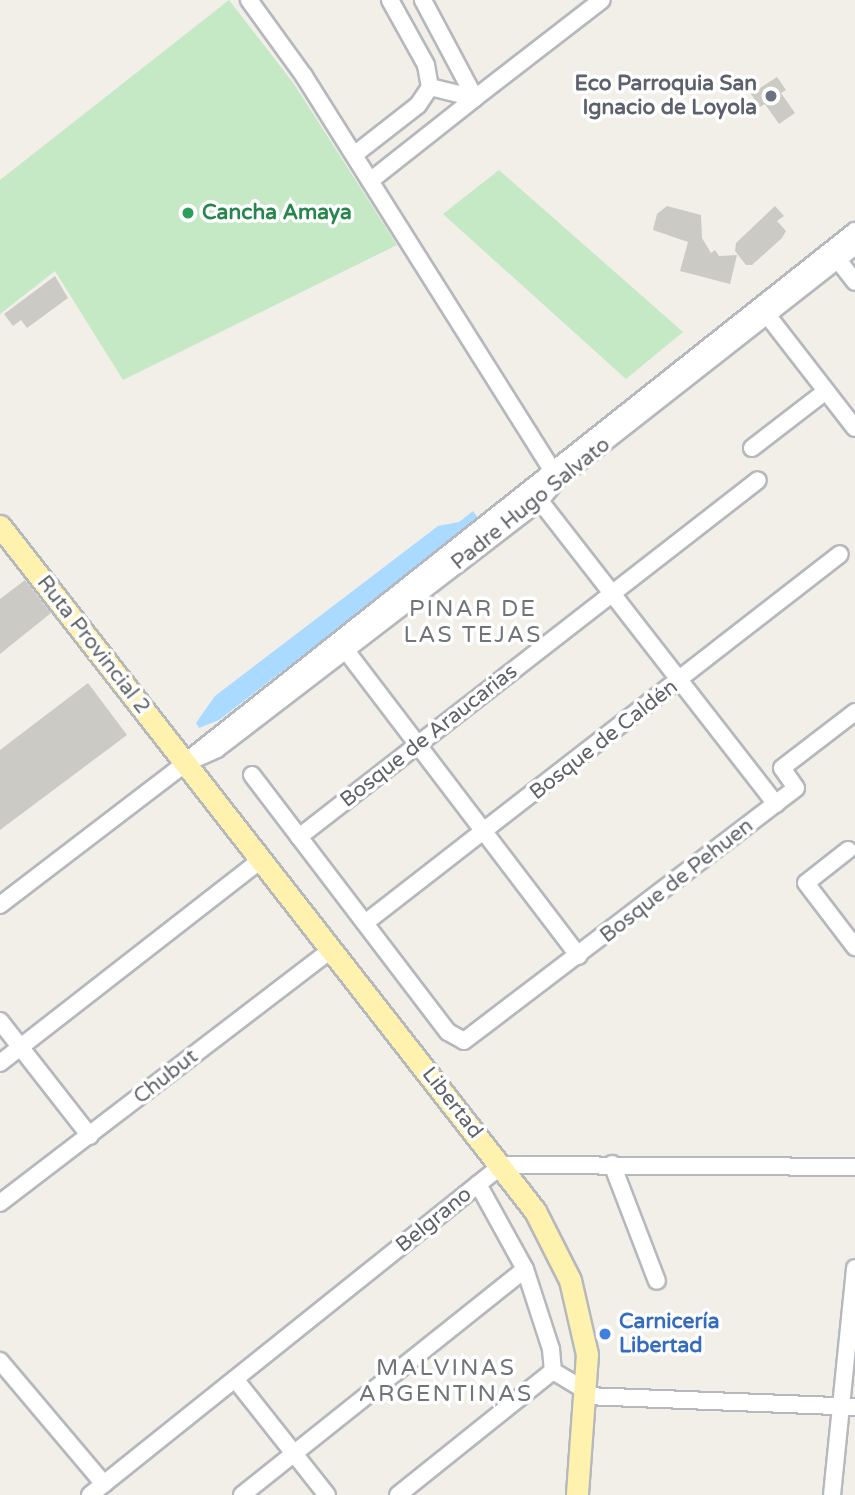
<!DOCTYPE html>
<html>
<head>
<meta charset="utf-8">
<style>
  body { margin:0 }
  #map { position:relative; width:855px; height:1495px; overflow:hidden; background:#f1efe8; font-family:"Varela Round",sans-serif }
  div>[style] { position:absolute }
  .green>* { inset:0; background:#c5e8c5 }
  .water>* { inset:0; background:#aadaff }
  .building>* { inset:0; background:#cccac5 }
  .roads { filter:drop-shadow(2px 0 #b5b8bc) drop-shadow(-2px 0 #b5b8bc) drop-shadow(0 2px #b5b8bc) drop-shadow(0 -2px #b5b8bc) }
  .minor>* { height:16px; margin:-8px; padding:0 8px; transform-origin:8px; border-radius:8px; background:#fff }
  .major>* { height:21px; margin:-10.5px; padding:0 10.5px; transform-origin:10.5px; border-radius:10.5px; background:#fff2af }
  .dots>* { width:19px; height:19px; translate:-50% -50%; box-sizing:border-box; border:4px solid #fff; border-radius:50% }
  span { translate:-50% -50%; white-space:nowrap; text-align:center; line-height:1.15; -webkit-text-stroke:7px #fff; paint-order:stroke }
  .worship-label { font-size:21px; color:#5b616d; font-weight:700 }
  .right { translate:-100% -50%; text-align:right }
  .leisure-label { font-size:21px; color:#27864d; font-weight:700 }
  .left { translate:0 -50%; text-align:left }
  .street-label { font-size:21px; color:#5f6368 }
  .shop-label { font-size:21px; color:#366cbe; font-weight:700 }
  .neighbourhood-label { font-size:23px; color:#70757a; letter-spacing:2px }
</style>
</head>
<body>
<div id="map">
  <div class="green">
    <i style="clip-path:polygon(229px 0,294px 84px,397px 245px,123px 380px,55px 271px,0 314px,0 180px)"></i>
    <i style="clip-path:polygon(499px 170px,683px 332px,626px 379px,443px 214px)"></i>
  </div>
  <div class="water">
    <i style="clip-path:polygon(473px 511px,478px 518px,475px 522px,219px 720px,199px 728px,196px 723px,215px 696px,438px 526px,459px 522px)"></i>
  </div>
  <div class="building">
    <i style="clip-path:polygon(777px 77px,786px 90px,781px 93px,795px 113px,779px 124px,765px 104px,760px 107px,751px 94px)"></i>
    <i style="clip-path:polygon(667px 206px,701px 215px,702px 238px,711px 253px,715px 250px,719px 256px,737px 255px,730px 284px,680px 271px,688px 242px,653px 230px,657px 214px)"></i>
    <i style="clip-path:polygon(775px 206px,784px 216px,777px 221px,786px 231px,782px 238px,752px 265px,746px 265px,735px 251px,736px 243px)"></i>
    <i style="clip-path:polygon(55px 276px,68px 298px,27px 328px,21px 320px,13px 326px,4px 314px)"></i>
    <i style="clip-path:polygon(25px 580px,51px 613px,0 654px,0 599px)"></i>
    <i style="clip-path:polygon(88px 683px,127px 735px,0 830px,0 750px)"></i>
  </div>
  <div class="roads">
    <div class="minor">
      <i style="left:249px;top:0;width:94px;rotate:54.1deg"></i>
      <i style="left:304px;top:76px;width:474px;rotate:57.8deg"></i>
      <i style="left:390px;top:0;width:74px;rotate:61deg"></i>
      <i style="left:426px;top:65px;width:22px;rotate:80deg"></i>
      <i style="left:354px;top:155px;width:81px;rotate:-38deg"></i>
      <i style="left:418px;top:105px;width:22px;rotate:-56deg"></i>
      <i style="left:430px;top:87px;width:46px;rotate:13.7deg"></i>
      <i style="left:475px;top:98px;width:160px;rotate:-37.7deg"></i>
      <i style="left:370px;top:181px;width:134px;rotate:-38.3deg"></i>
      <i style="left:475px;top:98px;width:111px;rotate:-118deg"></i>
      <i style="left:831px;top:251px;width:39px;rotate:52deg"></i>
      <i style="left:761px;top:307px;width:153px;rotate:52.2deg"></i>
      <i style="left:752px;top:448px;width:93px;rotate:-37.6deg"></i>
      <i style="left:540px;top:501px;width:384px;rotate:52.1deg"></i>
      <i style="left:341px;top:644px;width:392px;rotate:52.7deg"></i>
      <i style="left:193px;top:756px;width:845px;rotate:-38.42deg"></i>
      <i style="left:252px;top:775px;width:323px;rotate:52.7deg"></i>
      <i style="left:448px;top:1032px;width:18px;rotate:29deg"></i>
      <i style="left:464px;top:1041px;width:417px;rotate:-37.3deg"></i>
      <i style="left:796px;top:788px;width:24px;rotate:-125deg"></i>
      <i style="left:782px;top:768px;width:92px;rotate:-37.5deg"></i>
      <i style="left:299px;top:837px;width:581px;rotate:-37.87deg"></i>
      <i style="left:848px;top:850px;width:53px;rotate:141.8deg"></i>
      <i style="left:806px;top:883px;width:81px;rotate:52.6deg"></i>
      <i style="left:0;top:905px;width:234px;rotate:-37.4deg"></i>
      <i style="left:186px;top:763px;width:34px;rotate:-24deg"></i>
      <i style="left:217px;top:749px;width:407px;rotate:-37.5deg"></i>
      <i style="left:540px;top:501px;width:28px;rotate:-51deg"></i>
      <i style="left:558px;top:479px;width:377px;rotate:-38.1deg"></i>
      <i style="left:365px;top:923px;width:601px;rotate:-37.84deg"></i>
      <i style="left:0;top:1021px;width:146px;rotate:52deg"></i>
      <i style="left:0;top:1063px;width:331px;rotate:-37.9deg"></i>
      <i style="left:612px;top:1164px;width:125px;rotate:69deg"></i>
      <i style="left:478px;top:1184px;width:97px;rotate:61.1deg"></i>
      <i style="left:525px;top:1269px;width:84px;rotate:72deg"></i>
      <i style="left:551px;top:1349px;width:22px;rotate:85deg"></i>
      <i style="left:0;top:1203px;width:417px;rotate:-37.4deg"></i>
      <i style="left:0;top:1361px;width:161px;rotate:49.8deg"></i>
      <i style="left:553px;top:1371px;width:39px;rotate:31deg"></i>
      <i style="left:235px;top:1379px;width:148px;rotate:51.6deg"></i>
      <i style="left:586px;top:1396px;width:269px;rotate:2.3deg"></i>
      <i style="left:90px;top:1495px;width:528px;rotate:-38.69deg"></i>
      <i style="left:502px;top:1165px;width:353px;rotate:0.3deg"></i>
      <i style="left:242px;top:1495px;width:362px;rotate:-38.6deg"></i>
      <i style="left:398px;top:1495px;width:198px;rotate:-38.7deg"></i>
      <i style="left:832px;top:1495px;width:228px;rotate:-84.2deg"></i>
    </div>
    <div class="major">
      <i style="left:0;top:526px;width:869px;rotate:52.01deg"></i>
      <i style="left:535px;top:1211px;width:77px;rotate:63.1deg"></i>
      <i style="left:570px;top:1280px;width:76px;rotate:77.1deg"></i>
      <i style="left:587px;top:1354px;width:141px;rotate:94.1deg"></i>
    </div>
  </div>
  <div class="dots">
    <i style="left:771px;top:96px;background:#6b7280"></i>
    <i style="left:188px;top:213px;background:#2e9e5b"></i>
    <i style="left:605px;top:1334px;background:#3f7fe0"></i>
  </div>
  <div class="worship-label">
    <span class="right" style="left:757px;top:96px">Eco Parroquia San<br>Ignacio de Loyola</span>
  </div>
  <div class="leisure-label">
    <span class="left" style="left:202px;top:213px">Cancha Amaya</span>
  </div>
  <div class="street-label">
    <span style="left:531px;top:504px;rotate:-39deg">Padre Hugo Salvato</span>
    <span style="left:93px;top:645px;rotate:52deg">Ruta Provincial 2</span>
    <span style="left:429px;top:736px;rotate:-38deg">Bosque de Araucarias</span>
    <span style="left:604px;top:740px;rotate:-38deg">Bosque de Caldén</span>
    <span style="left:677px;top:881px;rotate:-38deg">Bosque de Pehuen</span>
    <span style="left:166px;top:1077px;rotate:-38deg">Chubut</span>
    <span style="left:452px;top:1103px;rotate:52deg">Libertad</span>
    <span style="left:434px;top:1220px;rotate:-39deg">Belgrano</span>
  </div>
  <div class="shop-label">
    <span class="left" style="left:619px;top:1334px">Carnicería<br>Libertad</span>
  </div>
  <div class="neighbourhood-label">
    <span style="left:473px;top:622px">PINAR DE<br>LAS TEJAS</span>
    <span style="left:446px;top:1381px">MALVINAS<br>ARGENTINAS</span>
  </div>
</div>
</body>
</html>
